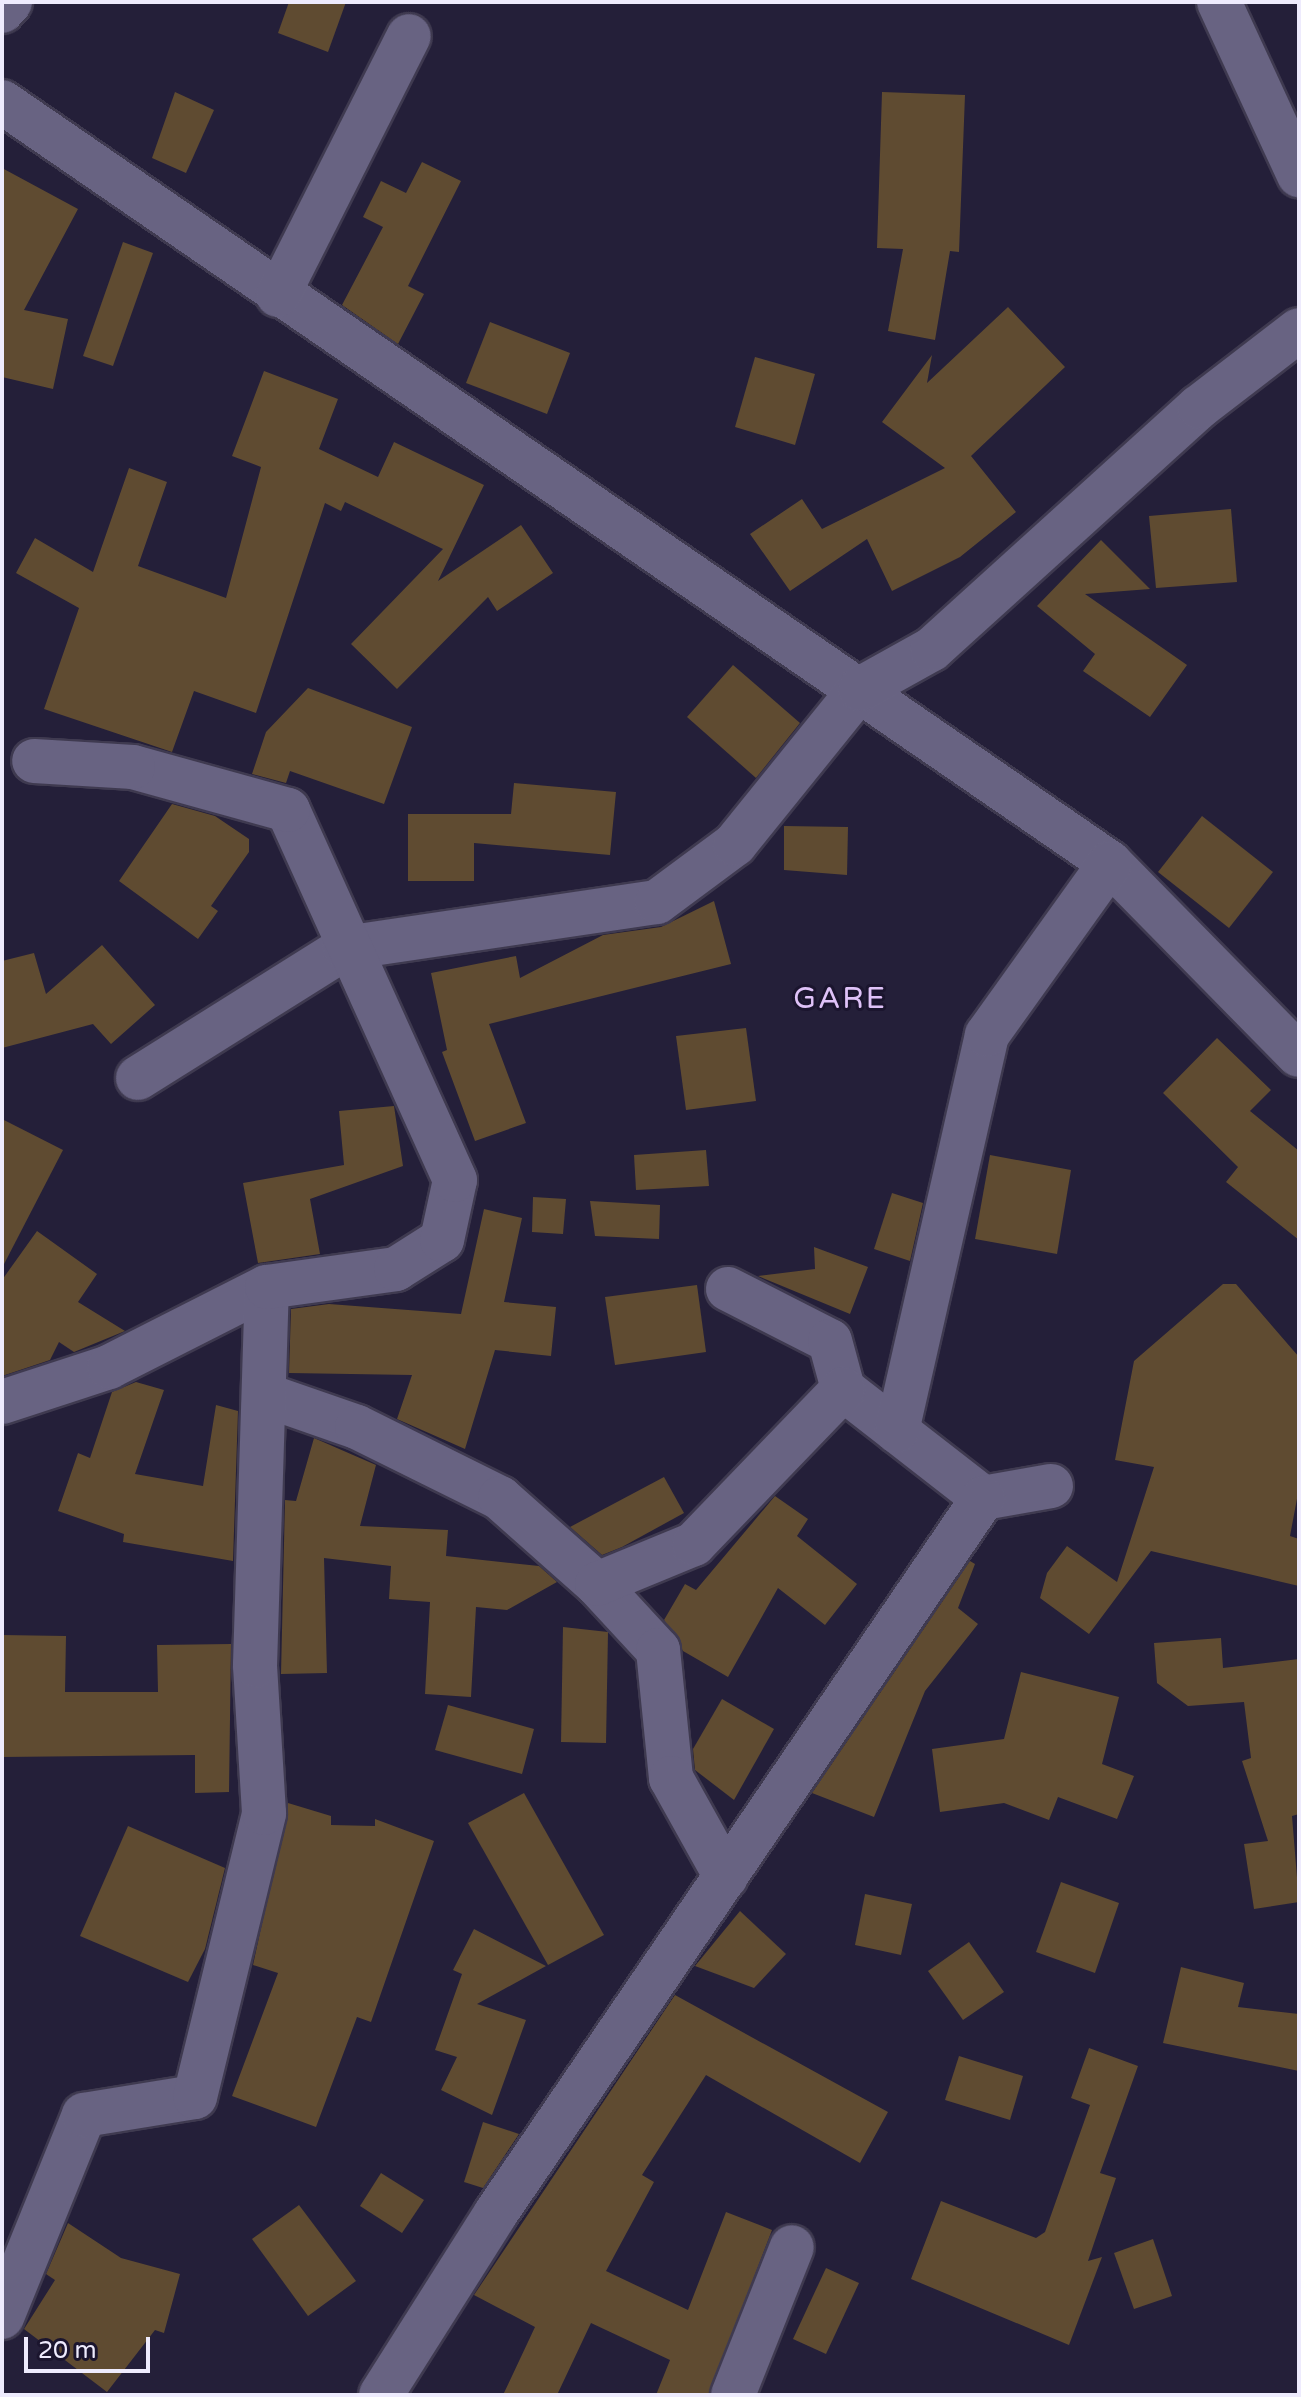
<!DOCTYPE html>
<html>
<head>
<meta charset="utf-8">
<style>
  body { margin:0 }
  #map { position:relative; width:1301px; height:2397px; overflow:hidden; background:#241f39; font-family:"Varela Round",sans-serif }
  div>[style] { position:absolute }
  .building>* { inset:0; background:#5f4b31 }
  .roads { filter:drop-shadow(2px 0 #3f3a50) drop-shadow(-2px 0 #3f3a50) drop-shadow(0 2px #3f3a50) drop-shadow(0 -2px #3f3a50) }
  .street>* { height:44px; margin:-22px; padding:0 22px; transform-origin:22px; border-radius:22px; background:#686382 }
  span { translate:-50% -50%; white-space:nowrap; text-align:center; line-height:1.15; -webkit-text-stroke:6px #1b152e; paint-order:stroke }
  .quarter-label { font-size:30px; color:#dfc2f8; letter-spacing:2px }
  .frame { position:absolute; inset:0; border:4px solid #eeebfd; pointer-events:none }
  .scale { position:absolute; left:24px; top:2337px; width:126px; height:36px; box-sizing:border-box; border:4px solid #eeebfd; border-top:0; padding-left:10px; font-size:24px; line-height:28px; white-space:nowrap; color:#eeebfd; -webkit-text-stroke:6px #1b152e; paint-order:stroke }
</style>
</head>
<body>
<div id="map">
  <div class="building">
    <i style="clip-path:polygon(289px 2px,346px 2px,328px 52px,278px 33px)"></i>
    <i style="clip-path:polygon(175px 92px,214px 110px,186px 173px,152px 158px)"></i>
    <i style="clip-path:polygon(882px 92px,965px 95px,959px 252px,950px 251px,935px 340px,888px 331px,903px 249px,877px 248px)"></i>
    <i style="clip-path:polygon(422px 162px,461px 181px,408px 286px,424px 294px,398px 344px,342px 305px,383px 227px,363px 217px,381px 181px,406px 193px)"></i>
    <i style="clip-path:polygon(2px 168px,78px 209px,24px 310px,68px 319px,53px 389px,2px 377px)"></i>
    <i style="clip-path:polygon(123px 242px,153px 253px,113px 366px,83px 356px)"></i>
    <i style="clip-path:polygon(1008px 307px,1065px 367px,971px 456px,1016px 512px,960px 557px,892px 591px,867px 539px,790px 591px,750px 534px,802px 499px,822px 529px,945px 468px,882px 422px,932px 355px,927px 383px)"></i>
    <i style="clip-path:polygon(490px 322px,570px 353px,547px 414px,466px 383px)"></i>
    <i style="clip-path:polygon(755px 357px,815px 374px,795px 445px,735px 427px)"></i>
    <i style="clip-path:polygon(264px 371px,338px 399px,319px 449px,378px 477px,394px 442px,484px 485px,438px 581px,521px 525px,553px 573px,497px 611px,488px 597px,397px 689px,351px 644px,443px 549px,345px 502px,341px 511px,325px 503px,256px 713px,194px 691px,172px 752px,44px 709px,79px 608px,16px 573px,35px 538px,93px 572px,129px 468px,167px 482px,138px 566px,226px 598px,261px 467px,232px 456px)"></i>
    <i style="clip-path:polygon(1231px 509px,1237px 582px,1156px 588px,1149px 516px)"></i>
    <i style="clip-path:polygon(1101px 540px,1150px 589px,1085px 594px,1187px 665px,1150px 717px,1083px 671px,1095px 654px,1037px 606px)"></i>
    <i style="clip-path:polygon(733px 665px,800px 723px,756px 778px,687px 717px)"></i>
    <i style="clip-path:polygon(308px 688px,412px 727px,384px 804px,290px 771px,286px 783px,252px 774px,266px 732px)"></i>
    <i style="clip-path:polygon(514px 783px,616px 792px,610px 855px,474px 843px,474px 881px,408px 881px,408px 814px,511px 814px)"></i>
    <i style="clip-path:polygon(172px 804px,215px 816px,249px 839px,249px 852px,211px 906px,218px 911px,198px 939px,119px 881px)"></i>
    <i style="clip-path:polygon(1202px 816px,1273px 872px,1229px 928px,1158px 872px)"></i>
    <i style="clip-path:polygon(784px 826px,848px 827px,847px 875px,784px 870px)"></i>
    <i style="clip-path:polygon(714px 901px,731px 964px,489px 1024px,526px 1123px,475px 1141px,442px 1052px,447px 1050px,431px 973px,516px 956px,520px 978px,603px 935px,661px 927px)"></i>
    <i style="clip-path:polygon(102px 945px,155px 1005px,111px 1044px,93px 1024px,2px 1048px,2px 961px,34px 953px,46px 994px)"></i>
    <i style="clip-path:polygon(746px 1028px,756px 1101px,686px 1110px,676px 1036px)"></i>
    <i style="clip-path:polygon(1217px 1038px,1271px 1090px,1250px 1111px,1299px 1151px,1299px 1240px,1226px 1182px,1238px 1167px,1163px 1093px)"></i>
    <i style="clip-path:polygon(394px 1106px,403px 1166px,310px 1199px,320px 1254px,258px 1263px,243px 1183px,344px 1165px,339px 1111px)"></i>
    <i style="clip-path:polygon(2px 1119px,63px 1150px,2px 1268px)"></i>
    <i style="clip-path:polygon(706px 1150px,709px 1186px,636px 1190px,634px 1155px)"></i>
    <i style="clip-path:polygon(990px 1155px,1071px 1170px,1057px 1254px,975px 1239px)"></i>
    <i style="clip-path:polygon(892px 1193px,923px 1203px,910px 1261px,874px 1249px)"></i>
    <i style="clip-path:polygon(533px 1197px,566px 1199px,563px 1234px,532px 1232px)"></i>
    <i style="clip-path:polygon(590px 1201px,660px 1205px,659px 1239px,595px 1236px)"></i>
    <i style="clip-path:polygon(484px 1209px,522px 1218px,504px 1302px,556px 1307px,551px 1356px,495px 1350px,465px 1449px,397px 1419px,412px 1375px,289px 1373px,291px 1309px,329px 1304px,461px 1314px)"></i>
    <i style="clip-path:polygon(37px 1231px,97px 1274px,78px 1302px,125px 1331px,74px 1352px,59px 1342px,50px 1360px,2px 1376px,2px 1280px)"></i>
    <i style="clip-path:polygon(814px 1247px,868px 1267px,850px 1314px,758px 1276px,815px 1269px)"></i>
    <i style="clip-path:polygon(1223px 1284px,1236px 1284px,1299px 1357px,1299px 1488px,1290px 1536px,1299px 1539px,1299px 1586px,1151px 1551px,1089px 1634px,1040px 1598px,1047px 1573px,1067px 1546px,1117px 1582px,1154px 1467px,1115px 1460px,1134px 1361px)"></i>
    <i style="clip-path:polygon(697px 1285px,706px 1352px,615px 1365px,605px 1297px)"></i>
    <i style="clip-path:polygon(136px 1382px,164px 1390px,135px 1474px,203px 1486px,216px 1405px,238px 1411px,233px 1561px,123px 1542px,124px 1534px,58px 1511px,78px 1453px,90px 1458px,112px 1392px)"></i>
    <i style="clip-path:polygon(314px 1438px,376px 1465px,360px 1526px,448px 1530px,446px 1556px,539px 1566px,557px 1582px,507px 1610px,476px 1607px,471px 1697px,425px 1694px,430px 1602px,389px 1599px,391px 1566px,324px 1558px,327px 1673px,281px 1674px,285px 1500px,296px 1501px)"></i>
    <i style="clip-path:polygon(664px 1477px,684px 1513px,622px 1547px,602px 1555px,570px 1527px)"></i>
    <i style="clip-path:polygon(775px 1496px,808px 1519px,797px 1536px,857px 1584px,825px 1625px,778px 1588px,728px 1677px,683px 1651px,664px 1620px,685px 1584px,696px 1590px)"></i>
    <i style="clip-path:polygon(970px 1561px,975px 1564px,958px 1608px,978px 1624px,925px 1691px,874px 1817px,812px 1793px)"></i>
    <i style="clip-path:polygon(563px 1627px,608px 1632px,606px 1743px,561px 1742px)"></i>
    <i style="clip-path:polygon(2px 1635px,66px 1636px,65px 1692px,158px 1692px,157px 1645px,231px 1644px,229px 1792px,195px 1793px,195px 1755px,2px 1757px)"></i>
    <i style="clip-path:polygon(1221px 1638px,1223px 1668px,1299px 1659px,1299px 1814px,1292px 1816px,1299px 1902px,1254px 1909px,1244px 1844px,1268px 1841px,1242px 1761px,1251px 1758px,1244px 1702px,1188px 1706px,1157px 1683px,1154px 1643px)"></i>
    <i style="clip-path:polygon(1021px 1672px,1119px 1697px,1102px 1764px,1134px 1776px,1117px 1819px,1058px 1797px,1049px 1820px,1004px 1803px,940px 1812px,932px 1749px,1004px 1739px)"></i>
    <i style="clip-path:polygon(722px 1699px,774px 1729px,734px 1800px,695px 1770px,693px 1749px)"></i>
    <i style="clip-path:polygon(448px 1705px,534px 1729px,522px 1774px,435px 1750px)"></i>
    <i style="clip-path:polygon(524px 1793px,604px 1935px,548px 1965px,468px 1823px)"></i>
    <i style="clip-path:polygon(288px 1803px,331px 1816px,331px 1825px,375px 1826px,375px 1819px,434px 1841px,371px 2022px,357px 2017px,316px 2127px,232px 2096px,278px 1973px,253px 1965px)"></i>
    <i style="clip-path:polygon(128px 1826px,225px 1868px,205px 1949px,188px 1982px,80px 1936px)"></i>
    <i style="clip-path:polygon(1061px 1882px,1119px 1903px,1095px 1973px,1036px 1952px)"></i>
    <i style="clip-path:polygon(865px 1894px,912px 1904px,901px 1955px,855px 1945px)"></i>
    <i style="clip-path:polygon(740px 1911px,786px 1954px,754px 1988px,695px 1966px)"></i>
    <i style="clip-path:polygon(474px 1929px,546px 1966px,477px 2004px,526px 2020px,492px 2115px,441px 2090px,457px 2057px,435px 2050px,462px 1974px,453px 1970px)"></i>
    <i style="clip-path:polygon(969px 1942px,1004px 1992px,963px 2020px,928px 1971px)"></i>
    <i style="clip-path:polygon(1181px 1967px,1244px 1983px,1238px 2007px,1299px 2014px,1299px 2071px,1163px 2043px)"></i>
    <i style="clip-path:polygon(675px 1995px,888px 2112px,860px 2163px,706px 2075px,642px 2175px,654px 2182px,606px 2271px,688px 2310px,726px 2212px,772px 2230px,709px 2395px,656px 2395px,670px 2360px,591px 2323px,557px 2395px,503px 2395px,535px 2327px,474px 2295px)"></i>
    <i style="clip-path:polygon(1089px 2048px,1138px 2066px,1100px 2173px,1116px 2178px,1088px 2261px,1102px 2257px,1069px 2345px,911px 2279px,941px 2201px,1036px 2238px,1045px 2232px,1090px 2105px,1071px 2098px)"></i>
    <i style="clip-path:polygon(959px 2056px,1023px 2076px,1010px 2120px,945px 2100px)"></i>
    <i style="clip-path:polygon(483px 2122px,519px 2134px,483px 2188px,464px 2182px)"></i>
    <i style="clip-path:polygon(381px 2173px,424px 2200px,402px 2233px,360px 2206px)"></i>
    <i style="clip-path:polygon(299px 2205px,356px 2281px,308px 2316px,252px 2239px)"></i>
    <i style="clip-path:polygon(68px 2223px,121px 2258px,180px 2274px,164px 2333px,155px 2330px,107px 2392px,24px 2329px,55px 2280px,46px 2274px)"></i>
    <i style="clip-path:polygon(1153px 2239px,1172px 2296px,1134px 2309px,1114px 2253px)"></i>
    <i style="clip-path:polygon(826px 2268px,859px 2283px,826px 2354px,793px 2339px)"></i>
  </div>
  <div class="roads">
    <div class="street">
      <i style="left:1219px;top:2px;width:191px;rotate:65.2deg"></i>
      <i style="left:2px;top:11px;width:12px;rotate:-48deg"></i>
      <i style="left:2px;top:102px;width:1344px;rotate:34.48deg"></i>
      <i style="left:1110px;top:863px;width:269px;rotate:45.5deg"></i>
      <i style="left:278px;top:295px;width:290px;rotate:-63.2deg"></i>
      <i style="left:138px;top:1078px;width:244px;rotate:-32.1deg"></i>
      <i style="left:345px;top:948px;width:315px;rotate:-8.4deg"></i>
      <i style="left:657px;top:902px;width:97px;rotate:-36.6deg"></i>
      <i style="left:735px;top:844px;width:199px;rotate:-51.1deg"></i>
      <i style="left:860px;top:689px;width:82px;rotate:-29.1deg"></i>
      <i style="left:932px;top:649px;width:360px;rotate:-42.2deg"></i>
      <i style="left:1199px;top:407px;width:126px;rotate:-37.6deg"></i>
      <i style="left:728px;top:1289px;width:114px;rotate:27deg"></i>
      <i style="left:830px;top:1341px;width:50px;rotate:74.8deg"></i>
      <i style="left:843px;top:1389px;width:177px;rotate:37.9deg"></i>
      <i style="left:983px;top:1498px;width:69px;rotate:-10deg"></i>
      <i style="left:265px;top:1395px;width:97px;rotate:19.2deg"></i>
      <i style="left:357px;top:1427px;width:160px;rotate:26.4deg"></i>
      <i style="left:500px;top:1498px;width:130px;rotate:41.6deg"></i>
      <i style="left:597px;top:1584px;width:90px;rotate:47.3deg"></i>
      <i style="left:658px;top:1650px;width:129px;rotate:84.2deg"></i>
      <i style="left:671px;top:1778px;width:113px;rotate:60.9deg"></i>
      <i style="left:2px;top:1402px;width:113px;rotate:-18.1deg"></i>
      <i style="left:109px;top:1367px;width:177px;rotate:-26.9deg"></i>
      <i style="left:897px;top:1431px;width:406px;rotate:-77.2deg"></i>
      <i style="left:987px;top:1035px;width:211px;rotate:-54.4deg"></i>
      <i style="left:597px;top:1584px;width:105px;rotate:-22.4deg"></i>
      <i style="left:694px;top:1544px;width:215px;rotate:-46.1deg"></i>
      <i style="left:2px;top:2317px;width:218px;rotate:-67.9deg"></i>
      <i style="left:84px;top:2115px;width:112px;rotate:-9.2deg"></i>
      <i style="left:195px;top:2097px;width:292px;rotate:-76.3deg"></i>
      <i style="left:264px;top:1813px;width:148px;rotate:-93.5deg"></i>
      <i style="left:255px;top:1665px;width:378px;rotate:-88.2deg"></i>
      <i style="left:267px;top:1287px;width:130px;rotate:-7.9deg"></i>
      <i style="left:396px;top:1269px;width:54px;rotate:-32.2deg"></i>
      <i style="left:442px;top:1240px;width:61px;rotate:-77.8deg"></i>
      <i style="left:455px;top:1180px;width:406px;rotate:-114.3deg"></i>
      <i style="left:288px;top:810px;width:161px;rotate:-164.5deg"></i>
      <i style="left:133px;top:767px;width:99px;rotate:-176.5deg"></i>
      <i style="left:381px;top:2395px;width:215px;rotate:-57.7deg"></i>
      <i style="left:496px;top:2213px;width:865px;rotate:-55.74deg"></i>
      <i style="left:733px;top:2395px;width:159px;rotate:-68.3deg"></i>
    </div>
  </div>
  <div class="quarter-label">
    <span style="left:840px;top:999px">GARE</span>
  </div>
  <div class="frame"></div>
  <div class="scale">20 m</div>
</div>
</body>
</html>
